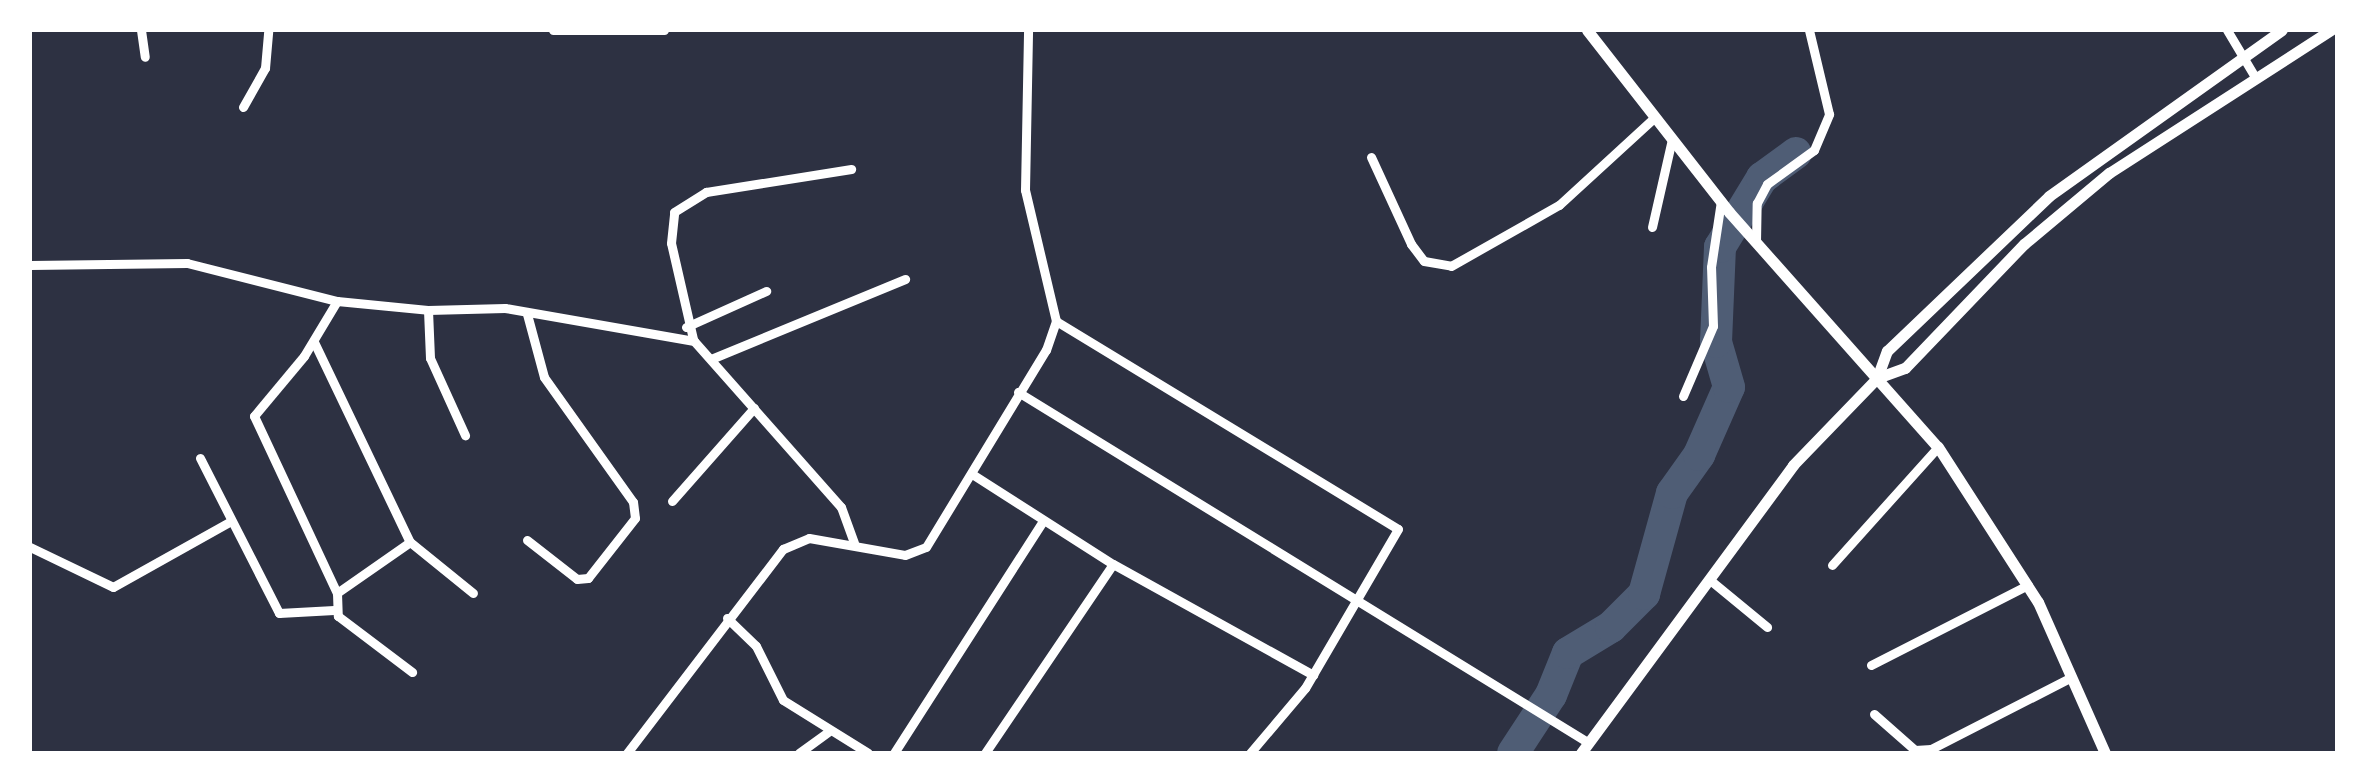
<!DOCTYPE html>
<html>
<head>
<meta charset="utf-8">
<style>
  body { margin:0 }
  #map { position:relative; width:2367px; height:783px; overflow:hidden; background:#2d3142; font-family:Commissioner,sans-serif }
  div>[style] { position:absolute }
  .river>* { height:32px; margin:-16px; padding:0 16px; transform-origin:16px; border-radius:16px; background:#4f5d75 }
  .minor>* { height:9px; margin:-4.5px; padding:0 4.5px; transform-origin:4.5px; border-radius:4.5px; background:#fff }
  .tertiary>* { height:11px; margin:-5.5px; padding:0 5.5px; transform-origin:5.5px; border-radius:5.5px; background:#fff }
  span { translate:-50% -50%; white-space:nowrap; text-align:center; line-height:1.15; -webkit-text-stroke:8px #fff; paint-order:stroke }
  .frame { position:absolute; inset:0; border:32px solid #fff; pointer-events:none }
</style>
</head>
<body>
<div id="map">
  <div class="river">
    <i style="left:1513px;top:753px;width:69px;rotate:-56.8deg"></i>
    <i style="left:1551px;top:695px;width:45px;rotate:-68deg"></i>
    <i style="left:1568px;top:653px;width:50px;rotate:-31.2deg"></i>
    <i style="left:1611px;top:627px;width:47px;rotate:-45deg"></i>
    <i style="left:1644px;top:594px;width:105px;rotate:-74.5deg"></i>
    <i style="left:1672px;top:493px;width:47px;rotate:-54.6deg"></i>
    <i style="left:1699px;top:455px;width:74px;rotate:-66.2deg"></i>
    <i style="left:1729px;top:387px;width:47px;rotate:-106.1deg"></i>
    <i style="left:1716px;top:342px;width:95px;rotate:-87.6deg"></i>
    <i style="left:1720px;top:247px;width:81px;rotate:-58.7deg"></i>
    <i style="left:1762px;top:178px;width:42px;rotate:-36.3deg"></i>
  </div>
  <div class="minor">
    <i style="left:141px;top:30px;width:27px;rotate:82deg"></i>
    <i style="left:553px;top:30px;width:111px"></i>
    <i style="left:2227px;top:30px;width:55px;rotate:59.2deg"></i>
    <i style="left:243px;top:107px;width:45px;rotate:-60.6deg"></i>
    <i style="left:265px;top:68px;width:38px;rotate:-85deg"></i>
    <i style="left:1371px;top:157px;width:96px;rotate:65.3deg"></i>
    <i style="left:1411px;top:244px;width:21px;rotate:53deg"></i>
    <i style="left:1424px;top:261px;width:27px;rotate:10deg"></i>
    <i style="left:1451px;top:266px;width:124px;rotate:-29.5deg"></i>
    <i style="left:1559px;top:205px;width:130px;rotate:-42.5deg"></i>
    <i style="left:1652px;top:227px;width:90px;rotate:-77.2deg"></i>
    <i style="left:1756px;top:242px;width:39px;rotate:-89deg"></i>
    <i style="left:1757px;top:203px;width:21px;rotate:-62deg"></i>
    <i style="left:1767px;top:184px;width:58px;rotate:-35.9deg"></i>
    <i style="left:1814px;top:150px;width:39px;rotate:-67deg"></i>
    <i style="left:1829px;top:114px;width:86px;rotate:-103.4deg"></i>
    <i style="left:30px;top:265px;width:157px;rotate:-0.7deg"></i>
    <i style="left:187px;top:263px;width:155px;rotate:14.2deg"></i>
    <i style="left:337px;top:301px;width:64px;rotate:121deg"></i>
    <i style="left:304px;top:356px;width:78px;rotate:129.8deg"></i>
    <i style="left:254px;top:416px;width:195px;rotate:64.9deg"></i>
    <i style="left:337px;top:593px;width:23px;rotate:88deg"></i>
    <i style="left:338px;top:616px;width:93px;rotate:37.1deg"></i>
    <i style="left:337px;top:301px;width:91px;rotate:5.6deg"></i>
    <i style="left:428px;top:310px;width:48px;rotate:87.6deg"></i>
    <i style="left:430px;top:358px;width:85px;rotate:65.6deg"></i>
    <i style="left:428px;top:310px;width:77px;rotate:-1.5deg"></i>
    <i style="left:505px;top:308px;width:192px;rotate:9.9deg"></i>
    <i style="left:694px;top:341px;width:222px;rotate:48.5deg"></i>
    <i style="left:841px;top:507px;width:38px;rotate:70deg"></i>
    <i style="left:1056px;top:321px;width:400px;rotate:31.3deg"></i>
    <i style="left:1398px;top:529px;width:184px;rotate:120.3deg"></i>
    <i style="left:1305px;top:688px;width:85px;rotate:130.2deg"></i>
    <i style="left:686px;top:327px;width:88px;rotate:-24.2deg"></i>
    <i style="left:693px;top:339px;width:98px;rotate:-102.9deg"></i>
    <i style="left:671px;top:243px;width:31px;rotate:-84deg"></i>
    <i style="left:674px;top:212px;width:38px;rotate:-32deg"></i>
    <i style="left:706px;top:192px;width:147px;rotate:-9deg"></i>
    <i style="left:314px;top:342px;width:222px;rotate:64.4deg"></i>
    <i style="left:410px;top:542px;width:89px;rotate:145.1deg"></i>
    <i style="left:711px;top:359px;width:210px;rotate:-22.4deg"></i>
    <i style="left:1018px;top:392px;width:670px;rotate:31.58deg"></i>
    <i style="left:1683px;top:396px;width:76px;rotate:-66.8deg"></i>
    <i style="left:1713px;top:326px;width:59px;rotate:-91.9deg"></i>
    <i style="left:1711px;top:267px;width:67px;rotate:-81.4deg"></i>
    <i style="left:200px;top:458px;width:174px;rotate:63deg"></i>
    <i style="left:279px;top:613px;width:55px;rotate:-3.1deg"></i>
    <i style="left:972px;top:474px;width:167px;rotate:32.6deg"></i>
    <i style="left:672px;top:501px;width:124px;rotate:-48.6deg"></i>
    <i style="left:527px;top:540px;width:63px;rotate:38deg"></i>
    <i style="left:577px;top:579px;width:11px;rotate:-5deg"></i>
    <i style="left:588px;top:578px;width:76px;rotate:-51.9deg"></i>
    <i style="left:635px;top:518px;width:16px;rotate:-97deg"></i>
    <i style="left:633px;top:502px;width:153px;rotate:-125.5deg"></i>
    <i style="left:544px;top:377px;width:65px;rotate:-105.1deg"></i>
    <i style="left:410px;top:542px;width:81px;rotate:39deg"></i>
    <i style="left:30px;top:547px;width:92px;rotate:25.7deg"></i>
    <i style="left:113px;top:587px;width:135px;rotate:-29.2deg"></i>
    <i style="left:1832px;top:565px;width:159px;rotate:-48.1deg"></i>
    <i style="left:1710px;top:580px;width:74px;rotate:39.5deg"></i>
    <i style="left:727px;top:618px;width:40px;rotate:44deg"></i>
    <i style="left:756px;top:646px;width:60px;rotate:63.4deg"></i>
    <i style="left:783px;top:700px;width:100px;rotate:31.9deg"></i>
    <i style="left:1871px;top:665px;width:176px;rotate:-27deg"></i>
    <i style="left:1874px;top:714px;width:55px;rotate:41.3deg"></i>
    <i style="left:1915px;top:750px;width:16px;rotate:-4deg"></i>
    <i style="left:1931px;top:749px;width:158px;rotate:-27.1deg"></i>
    <i style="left:627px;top:753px;width:257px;rotate:-52.6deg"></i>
    <i style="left:783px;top:549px;width:28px;rotate:-23deg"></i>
    <i style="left:809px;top:538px;width:97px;rotate:10deg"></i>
    <i style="left:905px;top:555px;width:22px;rotate:-21deg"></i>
    <i style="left:926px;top:547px;width:231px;rotate:-58.7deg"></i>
    <i style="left:1046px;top:350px;width:31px;rotate:-71deg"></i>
    <i style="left:1056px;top:321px;width:135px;rotate:-103.3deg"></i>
    <i style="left:1025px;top:190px;width:160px;rotate:-88.9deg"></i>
    <i style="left:799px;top:753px;width:36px;rotate:-36deg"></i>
    <i style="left:894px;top:753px;width:276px;rotate:-57.3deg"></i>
    <i style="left:985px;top:753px;width:228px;rotate:-55.9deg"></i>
    <i style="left:1113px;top:564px;width:229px;rotate:29deg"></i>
  </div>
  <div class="tertiary">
    <i style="left:1587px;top:30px;width:231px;rotate:52deg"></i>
    <i style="left:1729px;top:212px;width:314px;rotate:48.4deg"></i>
    <i style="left:1938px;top:447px;width:184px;rotate:57.2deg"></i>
    <i style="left:2038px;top:602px;width:165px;rotate:66.1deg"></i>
    <i style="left:1877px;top:378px;width:30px;rotate:-20deg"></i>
    <i style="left:1905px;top:368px;width:172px;rotate:-46.2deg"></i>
    <i style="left:2024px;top:244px;width:111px;rotate:-39.9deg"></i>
    <i style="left:2109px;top:173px;width:264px;rotate:-32.8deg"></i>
    <i style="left:1581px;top:753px;width:358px;rotate:-53.6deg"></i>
    <i style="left:1793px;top:465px;width:121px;rotate:-46deg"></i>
    <i style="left:1877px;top:378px;width:29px;rotate:-70deg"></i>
    <i style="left:1887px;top:351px;width:224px;rotate:-43.7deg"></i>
    <i style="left:2049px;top:196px;width:286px;rotate:-35.5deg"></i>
  </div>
  <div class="frame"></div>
</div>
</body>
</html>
